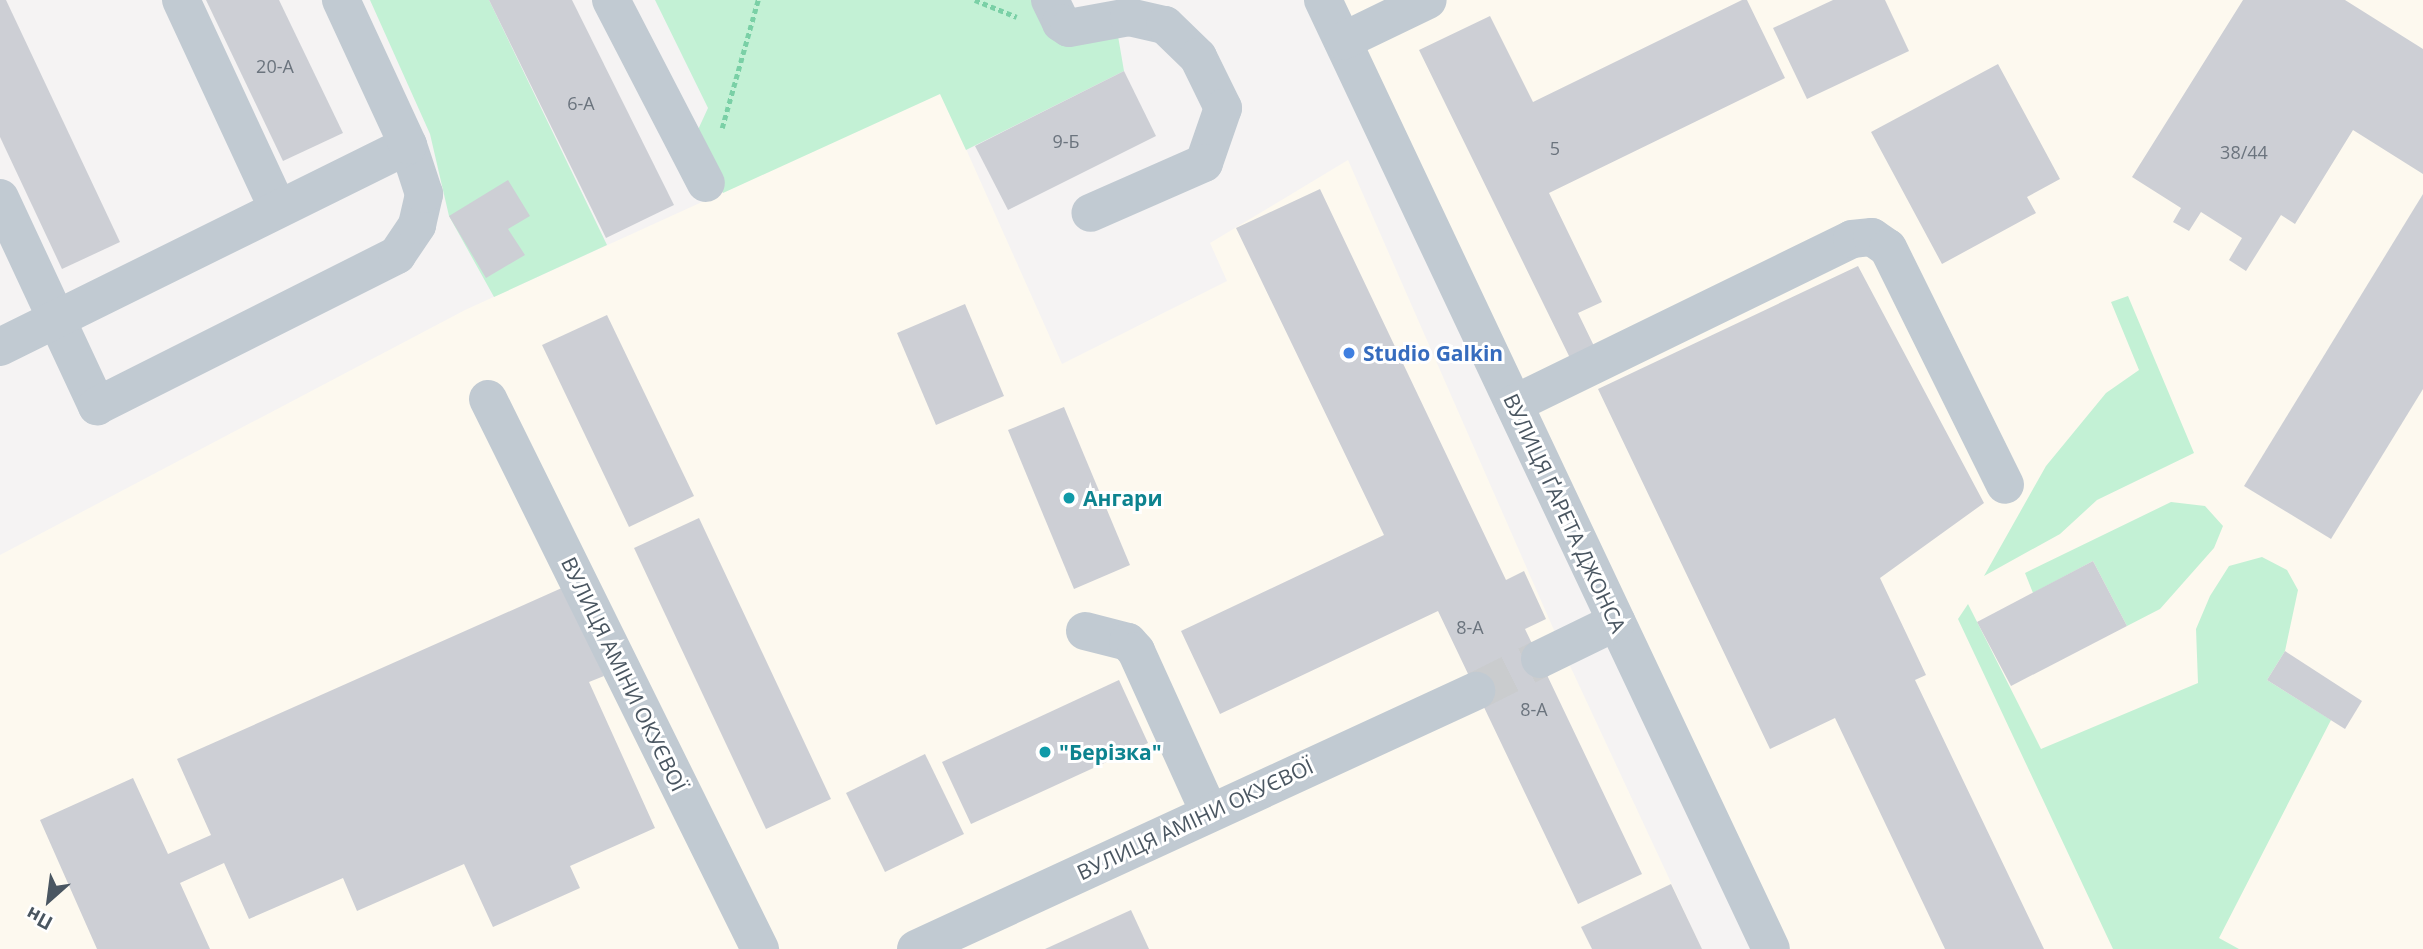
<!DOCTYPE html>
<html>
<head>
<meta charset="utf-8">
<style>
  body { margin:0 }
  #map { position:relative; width:2423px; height:949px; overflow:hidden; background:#f5f3f3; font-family:"Open Sans",sans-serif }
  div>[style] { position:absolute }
  .commercial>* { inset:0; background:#fdf9ef }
  .green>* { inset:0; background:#c3f1d5 }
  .building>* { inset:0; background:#cdcfd5 }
  .minor-tunnel>* { height:38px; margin-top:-19px; transform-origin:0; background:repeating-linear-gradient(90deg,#caccce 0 38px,transparent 0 57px) }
  .path>* { height:4.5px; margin-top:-2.25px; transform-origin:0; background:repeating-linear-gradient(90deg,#7ad0a6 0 5px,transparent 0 8.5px) }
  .minor>* { height:38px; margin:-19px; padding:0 19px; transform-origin:19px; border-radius:19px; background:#c1cad2 }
  .dots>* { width:19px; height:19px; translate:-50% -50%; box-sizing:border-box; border:4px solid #fff; border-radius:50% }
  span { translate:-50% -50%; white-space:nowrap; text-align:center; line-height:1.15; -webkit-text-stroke:6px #fff; paint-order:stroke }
  .number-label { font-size:18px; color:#6b747e }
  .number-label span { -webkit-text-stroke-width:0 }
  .shop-label { font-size:21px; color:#366cbe; font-weight:700 }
  .left { translate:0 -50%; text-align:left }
  .culture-label { font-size:21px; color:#0d838f; font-weight:700 }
  .street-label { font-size:21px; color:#4a5661 }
  .north { position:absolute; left:14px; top:865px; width:70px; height:70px; -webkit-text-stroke:5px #fff; paint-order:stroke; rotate:208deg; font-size:19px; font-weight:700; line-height:28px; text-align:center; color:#4a5661 }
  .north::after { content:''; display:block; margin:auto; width:24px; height:32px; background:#4a5661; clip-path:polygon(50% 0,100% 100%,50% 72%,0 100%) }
</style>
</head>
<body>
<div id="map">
  <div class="commercial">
    <i style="clip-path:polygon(1336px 0,2423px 0,2423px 949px,1782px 949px)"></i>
    <i style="clip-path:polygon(941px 93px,1062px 364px,1227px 281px,1210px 243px,1348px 160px,1564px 653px,1702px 949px,0 949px,0 555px,465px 310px)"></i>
  </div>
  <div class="green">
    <i style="clip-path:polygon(370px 0,489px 0,607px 245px,494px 297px,449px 216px,430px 134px)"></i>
    <i style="clip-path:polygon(655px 0,1039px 0,1118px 36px,1124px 71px,966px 150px,940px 94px,723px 193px,696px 134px,708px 108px)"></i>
    <i style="clip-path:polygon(2128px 296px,2194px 453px,2097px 500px,2060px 534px,1984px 576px,2046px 466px,2106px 393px,2139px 370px,2111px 302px)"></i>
    <i style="clip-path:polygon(2171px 502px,2205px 506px,2223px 526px,2214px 548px,2160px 609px,2127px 626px,2093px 561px,2033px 593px,2025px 573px)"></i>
    <i style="clip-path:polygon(2262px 557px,2287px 570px,2298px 590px,2285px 651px,2267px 680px,2331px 720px,2219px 938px,2239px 949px,2113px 949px,1958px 619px,1968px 604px,2041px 749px,2198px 683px,2196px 629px,2210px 596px,2229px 566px)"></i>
  </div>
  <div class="building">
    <i style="clip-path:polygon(0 0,6px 0,120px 242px,62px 269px,0 137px)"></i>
    <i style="clip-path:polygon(206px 0,279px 0,343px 133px,283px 161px)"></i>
    <i style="clip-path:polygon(489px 0,572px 0,674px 205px,606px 238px)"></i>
    <i style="clip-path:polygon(1742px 0,1747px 0,1785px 78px,1549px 193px,1602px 302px,1578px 313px,1594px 346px,1570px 358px,1419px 50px,1490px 16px,1533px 102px)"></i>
    <i style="clip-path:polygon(1833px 0,1885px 0,1909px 51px,1807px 99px,1773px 28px)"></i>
    <i style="clip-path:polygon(2243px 0,2345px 0,2423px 49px,2423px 174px,2353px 130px,2295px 224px,2281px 215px,2246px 271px,2229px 260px,2242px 238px,2201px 212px,2189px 231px,2173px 222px,2181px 208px,2132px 177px)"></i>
    <i style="clip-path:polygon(1998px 64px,2060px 179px,2027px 197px,2036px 213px,1942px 264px,1871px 132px)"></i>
    <i style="clip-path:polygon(1124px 71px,1156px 136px,1008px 210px,975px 146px)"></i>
    <i style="clip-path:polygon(508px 180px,530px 216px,508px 229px,525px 255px,486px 278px,449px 216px)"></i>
    <i style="clip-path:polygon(1320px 189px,1506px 580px,1524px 571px,1546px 619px,1525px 629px,1642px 874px,1578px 904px,1438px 611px,1220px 714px,1181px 631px,1384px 535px,1236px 228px)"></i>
    <i style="clip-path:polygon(2423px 194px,2423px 389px,2331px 539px,2244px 486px)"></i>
    <i style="clip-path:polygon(1858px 266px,1984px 503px,1880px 578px,1926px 675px,1915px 680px,2044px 949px,1945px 949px,1835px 718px,1770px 749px,1598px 389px)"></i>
    <i style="clip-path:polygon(965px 304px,1004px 396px,936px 425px,897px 333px)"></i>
    <i style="clip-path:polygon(607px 315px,694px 496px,629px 527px,542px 345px)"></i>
    <i style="clip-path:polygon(1064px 407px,1130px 565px,1074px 589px,1008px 430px)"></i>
    <i style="clip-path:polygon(699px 518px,831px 799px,766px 829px,634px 548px)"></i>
    <i style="clip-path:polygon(2093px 561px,2127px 626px,2011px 686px,1977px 622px)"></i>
    <i style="clip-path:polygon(564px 587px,604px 676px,589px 682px,655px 828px,570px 866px,580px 888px,493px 927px,464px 864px,357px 911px,343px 878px,249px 919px,224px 863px,180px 883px,210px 949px,97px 949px,40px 820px,133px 778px,168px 854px,211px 835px,177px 759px)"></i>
    <i style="clip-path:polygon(2285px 651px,2362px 701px,2345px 729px,2267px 680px)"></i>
    <i style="clip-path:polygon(1119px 680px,1148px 743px,971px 824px,942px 762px)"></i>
    <i style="clip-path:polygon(925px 754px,964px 834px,885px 872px,846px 793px)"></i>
    <i style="clip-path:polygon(1671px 884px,1702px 949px,1592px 949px,1581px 927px)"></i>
    <i style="clip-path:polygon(1131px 910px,1149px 949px,1045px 949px)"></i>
  </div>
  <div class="minor-tunnel">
    <i style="left:1476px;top:691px;width:72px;rotate:-26.6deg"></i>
  </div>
  <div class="path">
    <i style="left:975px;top:0;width:45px;rotate:22deg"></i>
    <i style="left:722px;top:128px;width:133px;rotate:-74.3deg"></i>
  </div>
  <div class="minor">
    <i style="left:181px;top:0;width:230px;rotate:65.1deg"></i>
    <i style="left:611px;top:0;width:206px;rotate:62.6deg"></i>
    <i style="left:1050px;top:0;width:25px;rotate:64deg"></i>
    <i style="left:1061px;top:23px;width:9px;rotate:32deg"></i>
    <i style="left:1069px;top:28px;width:61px;rotate:-10.4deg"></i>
    <i style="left:1129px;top:17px;width:37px;rotate:13deg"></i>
    <i style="left:1165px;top:25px;width:46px;rotate:44.1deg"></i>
    <i style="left:1198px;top:57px;width:57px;rotate:63.9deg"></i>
    <i style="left:1223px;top:108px;width:58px;rotate:109.1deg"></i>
    <i style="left:1204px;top:163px;width:124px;rotate:156.3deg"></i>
    <i style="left:1323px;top:0;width:1049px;rotate:64.73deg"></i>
    <i style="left:1343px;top:41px;width:94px;rotate:-25.8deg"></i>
    <i style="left:0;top:198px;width:230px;rotate:65deg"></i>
    <i style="left:97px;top:406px;width:336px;rotate:-26.7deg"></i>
    <i style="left:397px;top:255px;width:36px;rotate:-56deg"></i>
    <i style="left:417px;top:225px;width:32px;rotate:-77deg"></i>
    <i style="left:424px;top:194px;width:52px;rotate:-108.1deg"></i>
    <i style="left:0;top:347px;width:455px;rotate:-26.3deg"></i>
    <i style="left:408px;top:145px;width:160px;rotate:-114.8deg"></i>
    <i style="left:488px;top:399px;width:614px;rotate:63.69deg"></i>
    <i style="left:1514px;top:404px;width:376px;rotate:-26deg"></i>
    <i style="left:1852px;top:239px;width:20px;rotate:-6deg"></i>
    <i style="left:1872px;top:237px;width:19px;rotate:35deg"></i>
    <i style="left:1888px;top:248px;width:264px;rotate:63.7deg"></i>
    <i style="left:1085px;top:631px;width:44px;rotate:14.3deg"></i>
    <i style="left:1128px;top:642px;width:12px;rotate:48deg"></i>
    <i style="left:1136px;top:651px;width:177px;rotate:65.6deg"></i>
    <i style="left:1540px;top:659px;width:85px;rotate:-26deg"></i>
    <i style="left:916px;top:949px;width:617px;rotate:-24.74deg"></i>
  </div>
  <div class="dots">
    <i style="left:1349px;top:353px;background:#3f7fe0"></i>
    <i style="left:1069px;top:498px;background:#0f9aa8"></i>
    <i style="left:1045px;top:752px;background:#0f9aa8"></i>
  </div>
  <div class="number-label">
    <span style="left:275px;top:66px">20-А</span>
    <span style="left:581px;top:103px">6-А</span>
    <span style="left:1066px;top:141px">9-Б</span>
    <span style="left:1555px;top:148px">5</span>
    <span style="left:2244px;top:152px">38/44</span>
    <span style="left:1470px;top:627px">8-А</span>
    <span style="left:1534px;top:709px">8-А</span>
  </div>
  <div class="shop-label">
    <span class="left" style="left:1363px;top:353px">Studio Galkin</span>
  </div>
  <div class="culture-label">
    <span class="left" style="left:1083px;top:498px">Ангари</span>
    <span class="left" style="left:1059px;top:752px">"Берізка"</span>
  </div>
  <div class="street-label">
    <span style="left:1565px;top:513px;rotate:65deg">ВУЛИЦЯ ҐАРЕТА ДЖОНСА</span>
    <span style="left:624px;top:674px;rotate:64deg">ВУЛИЦЯ АМІНИ ОКУЄВОЇ</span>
    <span style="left:1195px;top:819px;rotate:-25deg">ВУЛИЦЯ АМІНИ ОКУЄВОЇ</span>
  </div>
  <div class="north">Пн</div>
</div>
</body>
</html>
